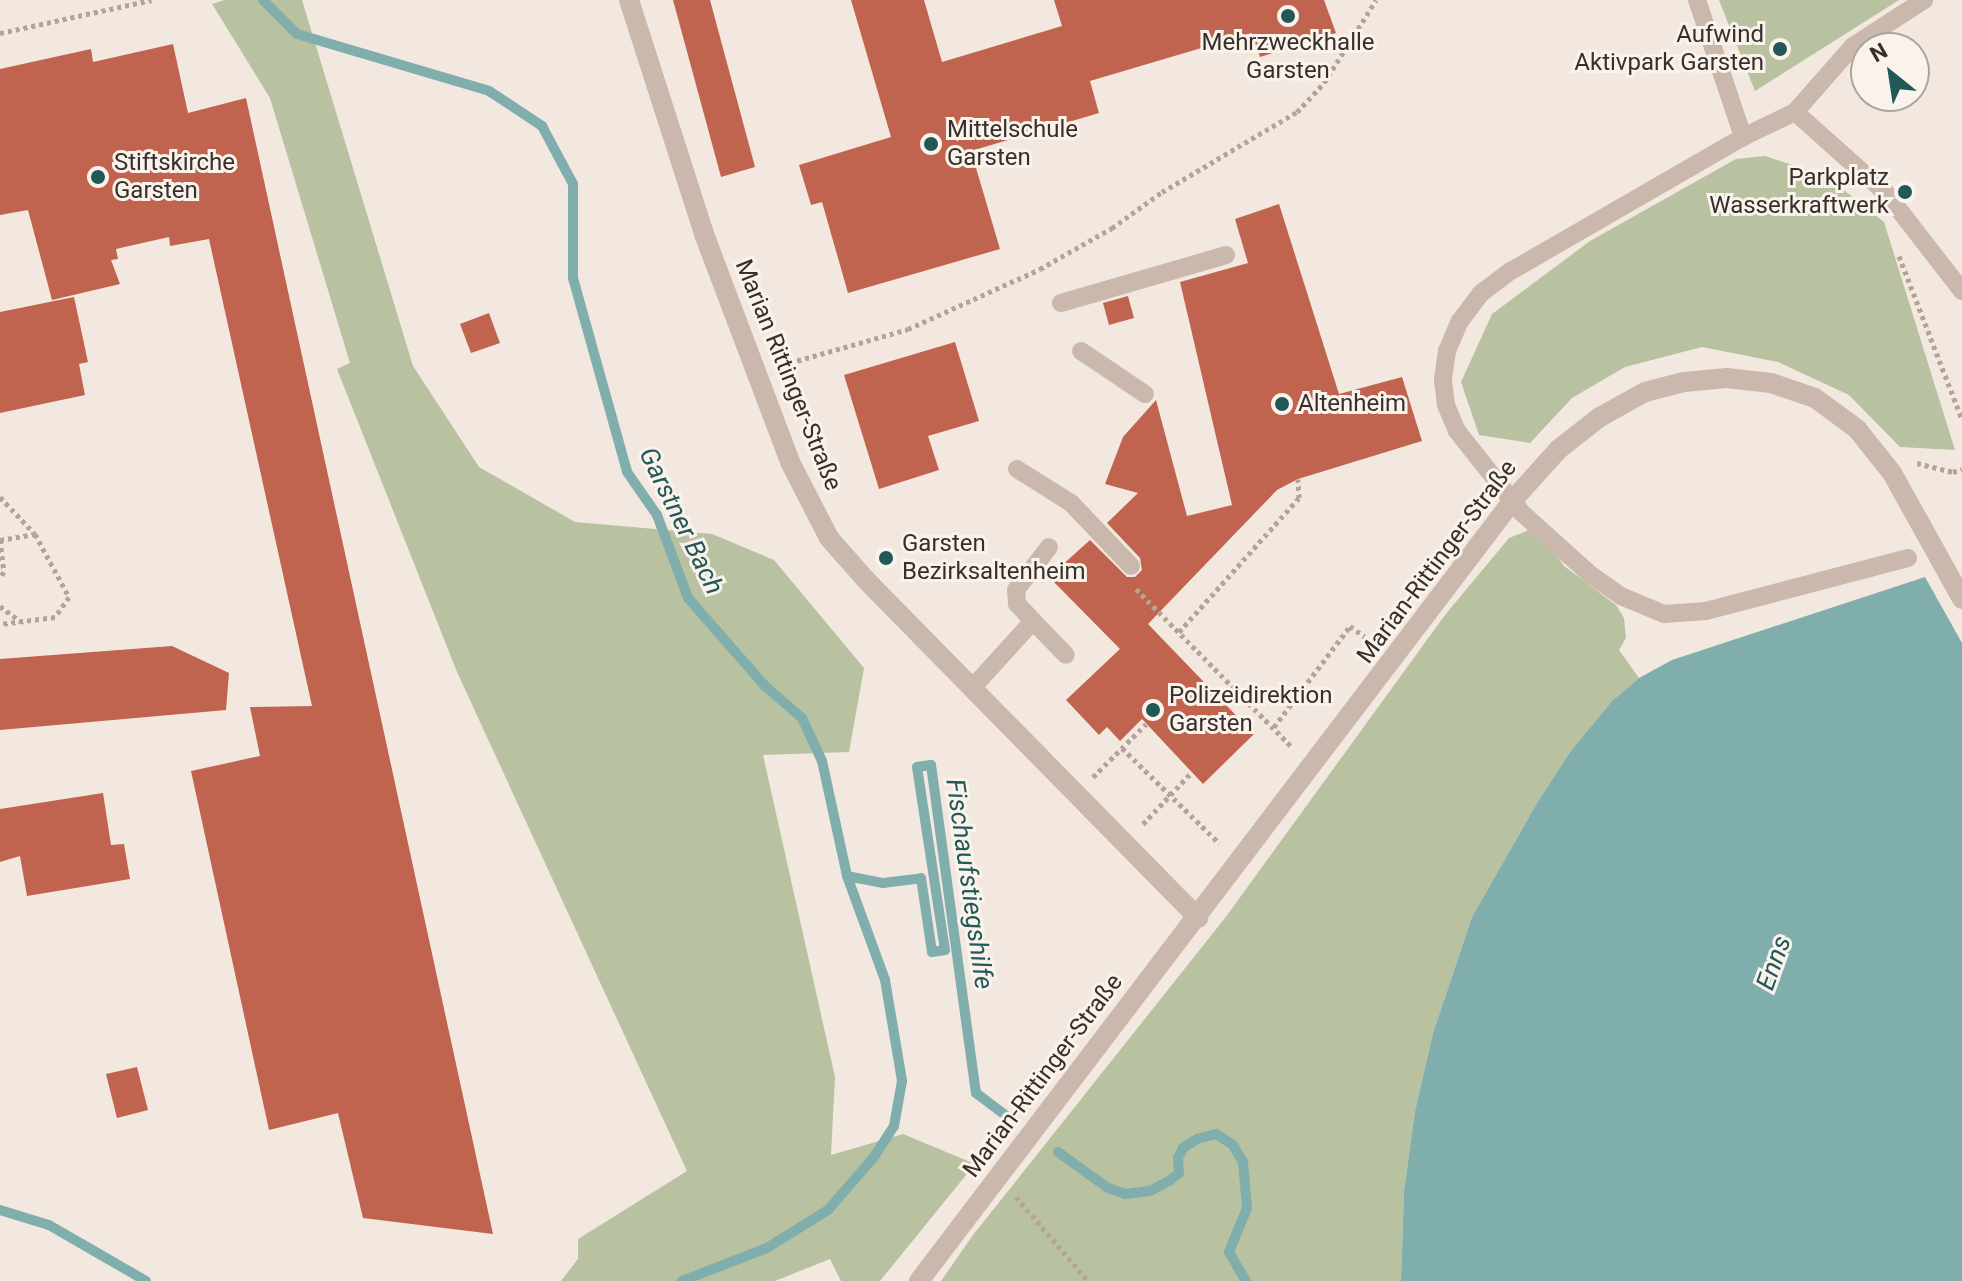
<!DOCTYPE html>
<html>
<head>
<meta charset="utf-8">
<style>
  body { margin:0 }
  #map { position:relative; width:1962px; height:1281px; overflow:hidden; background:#f2e8e0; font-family:Roboto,sans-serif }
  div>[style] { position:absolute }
  .green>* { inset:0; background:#b8c1a0 }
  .water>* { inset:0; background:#80aead }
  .stream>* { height:10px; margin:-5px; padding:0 5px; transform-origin:5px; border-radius:5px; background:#80aead }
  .building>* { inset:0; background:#c06450 }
  .path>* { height:5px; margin-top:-2.5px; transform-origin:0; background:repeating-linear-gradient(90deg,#b6a296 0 4px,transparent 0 8px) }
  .service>* { height:18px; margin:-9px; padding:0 9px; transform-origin:9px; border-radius:9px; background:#cab8ac }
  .minor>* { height:20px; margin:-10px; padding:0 10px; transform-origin:10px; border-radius:10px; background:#cab8ac }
  .tertiary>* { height:20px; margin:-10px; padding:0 10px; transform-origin:10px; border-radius:10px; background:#cab8ac }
  .dots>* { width:22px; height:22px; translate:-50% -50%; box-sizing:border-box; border:4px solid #faf3ec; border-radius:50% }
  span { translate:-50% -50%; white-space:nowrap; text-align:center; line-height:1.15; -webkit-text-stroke:6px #faf3ec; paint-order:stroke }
  .poi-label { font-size:24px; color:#382e2b }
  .right { translate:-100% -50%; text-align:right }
  .left { translate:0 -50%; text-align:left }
  .street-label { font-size:24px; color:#382e2b }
  .water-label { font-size:26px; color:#225858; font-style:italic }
  .north { position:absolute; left:1850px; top:32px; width:80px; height:80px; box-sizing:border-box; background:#faf3ec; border:2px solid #aca49f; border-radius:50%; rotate:330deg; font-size:22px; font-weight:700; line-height:32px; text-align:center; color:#382e2b }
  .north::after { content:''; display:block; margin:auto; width:28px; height:36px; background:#225858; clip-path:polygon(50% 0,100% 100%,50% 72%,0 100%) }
</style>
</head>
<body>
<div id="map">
  <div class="green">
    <i style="clip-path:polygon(224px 0,302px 0,413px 366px,479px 467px,575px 522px,712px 534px,774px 560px,864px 668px,849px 752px,763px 755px,835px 1077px,831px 1155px,903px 1134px,975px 1164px,880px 1281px,841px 1281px,830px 1259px,775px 1281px,561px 1281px,578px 1259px,578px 1239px,687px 1171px,457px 672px,337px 369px,350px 363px,270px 98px,212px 4px)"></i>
    <i style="clip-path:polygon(1719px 0,1899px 0,1755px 91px)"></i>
    <i style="clip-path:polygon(1765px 156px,1826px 176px,1884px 222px,1955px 450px,1900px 447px,1849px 395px,1778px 362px,1702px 347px,1625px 367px,1572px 398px,1530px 443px,1479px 435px,1461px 382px,1492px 314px,1590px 241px,1736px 159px)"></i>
    <i style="clip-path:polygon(1529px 530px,1546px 540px,1564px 566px,1616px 605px,1624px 618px,1626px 638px,1619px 650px,1639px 678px,1612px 701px,1570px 752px,1537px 803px,1472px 917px,1433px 1033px,1415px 1111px,1404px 1191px,1401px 1281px,941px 1281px,973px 1235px,1225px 918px,1445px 615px,1509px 538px)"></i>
  </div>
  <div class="water">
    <i style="clip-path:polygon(1925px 577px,1962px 643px,1962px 1281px,1401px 1281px,1404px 1191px,1415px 1111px,1433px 1033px,1472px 917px,1537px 803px,1570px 752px,1612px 701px,1639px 678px,1672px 660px)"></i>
  </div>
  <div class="stream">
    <i style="left:263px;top:0;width:48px;rotate:45deg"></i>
    <i style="left:297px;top:34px;width:200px;rotate:16.5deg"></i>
    <i style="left:489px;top:91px;width:64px;rotate:33.4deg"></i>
    <i style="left:542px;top:126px;width:66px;rotate:61.9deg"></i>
    <i style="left:573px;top:184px;width:94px;rotate:90deg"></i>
    <i style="left:573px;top:278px;width:201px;rotate:74.4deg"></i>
    <i style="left:627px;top:472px;width:52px;rotate:55.1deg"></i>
    <i style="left:657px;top:515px;width:89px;rotate:69.5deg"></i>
    <i style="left:688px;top:598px;width:117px;rotate:48.8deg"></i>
    <i style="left:765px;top:686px;width:49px;rotate:40.9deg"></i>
    <i style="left:802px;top:718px;width:47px;rotate:65.1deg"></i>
    <i style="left:822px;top:761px;width:118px;rotate:77.7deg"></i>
    <i style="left:847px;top:876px;width:111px;rotate:69.9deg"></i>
    <i style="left:885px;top:980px;width:102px;rotate:80.4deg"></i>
    <i style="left:902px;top:1081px;width:46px;rotate:100.1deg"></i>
    <i style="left:894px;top:1126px;width:38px;rotate:123deg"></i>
    <i style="left:873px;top:1158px;width:69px;rotate:130.9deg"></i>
    <i style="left:828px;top:1210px;width:72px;rotate:148.1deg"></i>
    <i style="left:767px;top:1248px;width:91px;rotate:158.8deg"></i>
    <i style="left:847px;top:876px;width:37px;rotate:11deg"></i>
    <i style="left:883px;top:883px;width:38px;rotate:-7deg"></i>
    <i style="left:921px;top:878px;width:75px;rotate:81.5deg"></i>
    <i style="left:932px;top:952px;width:13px;rotate:-9deg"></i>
    <i style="left:945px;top:950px;width:185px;rotate:-98.7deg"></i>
    <i style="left:917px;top:767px;width:14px;rotate:-8deg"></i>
    <i style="left:931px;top:765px;width:331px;rotate:82.2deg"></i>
    <i style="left:976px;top:1093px;width:39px;rotate:37deg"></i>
    <i style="left:1058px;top:1152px;width:62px;rotate:35.8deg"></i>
    <i style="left:1108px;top:1188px;width:18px;rotate:19deg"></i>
    <i style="left:1125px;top:1194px;width:25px;rotate:-7deg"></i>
    <i style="left:1150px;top:1191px;width:21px;rotate:-28deg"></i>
    <i style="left:1169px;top:1181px;width:13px;rotate:-39deg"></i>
    <i style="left:1179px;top:1173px;width:15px;rotate:-94deg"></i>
    <i style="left:1178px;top:1158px;width:11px;rotate:-63deg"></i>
    <i style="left:1183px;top:1148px;width:17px;rotate:-33deg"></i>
    <i style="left:1197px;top:1139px;width:20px;rotate:-15deg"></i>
    <i style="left:1216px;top:1134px;width:20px;rotate:33deg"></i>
    <i style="left:1233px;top:1145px;width:20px;rotate:60deg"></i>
    <i style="left:1243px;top:1162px;width:46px;rotate:85deg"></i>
    <i style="left:1247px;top:1208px;width:48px;rotate:112.2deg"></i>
    <i style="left:1229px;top:1252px;width:34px;rotate:60deg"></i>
    <i style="left:0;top:1210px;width:51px;rotate:17deg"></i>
    <i style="left:49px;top:1225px;width:112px;rotate:30deg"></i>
  </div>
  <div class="building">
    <i style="clip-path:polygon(673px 0,710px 0,755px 167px,721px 177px)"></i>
    <i style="clip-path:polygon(851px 0,924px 0,942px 62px,1062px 26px,1054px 0,1324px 0,1336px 33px,1260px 57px,1252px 33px,1090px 81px,1099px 113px,971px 151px,1000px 249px,848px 293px,822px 202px,811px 205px,799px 165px,891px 137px)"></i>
    <i style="clip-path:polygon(173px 44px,188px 113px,246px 98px,493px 1234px,363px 1218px,338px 1113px,269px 1130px,191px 771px,260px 756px,250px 707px,312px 706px,209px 239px,170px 246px,169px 237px,116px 249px,118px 259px,111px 260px,120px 284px,52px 300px,28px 210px,0 215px,0 69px,91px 49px,93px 62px)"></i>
    <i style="clip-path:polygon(1279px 204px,1339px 394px,1402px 377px,1422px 441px,1298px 479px,1277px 490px,1148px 624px,1254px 734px,1203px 784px,1142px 719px,1120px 741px,1107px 727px,1099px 735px,1066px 700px,1120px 649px,1049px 577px,1090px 540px,1127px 577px,1135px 577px,1142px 570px,1140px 558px,1107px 523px,1138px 493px,1105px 484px,1123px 437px,1156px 400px,1187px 516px,1232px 505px,1180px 282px,1248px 263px,1235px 219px)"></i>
    <i style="clip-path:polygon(1128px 296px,1134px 318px,1109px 325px,1103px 303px)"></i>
    <i style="clip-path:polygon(74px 297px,88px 362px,79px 364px,85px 395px,0 413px,0 312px)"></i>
    <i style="clip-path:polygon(489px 313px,500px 343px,471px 353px,460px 324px)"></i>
    <i style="clip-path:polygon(955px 342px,979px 421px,928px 436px,939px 470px,879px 489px,844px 375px)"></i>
    <i style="clip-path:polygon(172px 646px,229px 673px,226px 710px,0 730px,0 659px)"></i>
    <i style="clip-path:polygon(103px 793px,111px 845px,124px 844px,130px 879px,27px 896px,20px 856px,0 862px,0 809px)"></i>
    <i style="clip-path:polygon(137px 1067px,148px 1110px,117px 1118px,106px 1074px)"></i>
  </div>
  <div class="path">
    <i style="left:0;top:33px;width:155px;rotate:-12.3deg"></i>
    <i style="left:1899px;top:256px;width:175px;rotate:68.9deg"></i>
    <i style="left:782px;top:365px;width:131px;rotate:-15.9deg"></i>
    <i style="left:908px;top:329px;width:145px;rotate:-24.4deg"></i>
    <i style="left:1040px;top:269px;width:83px;rotate:-29.7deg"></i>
    <i style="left:1112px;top:228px;width:62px;rotate:-35.8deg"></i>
    <i style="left:1162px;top:192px;width:157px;rotate:-30.7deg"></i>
    <i style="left:1297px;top:112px;width:40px;rotate:-47deg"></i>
    <i style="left:1324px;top:83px;width:98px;rotate:-57.9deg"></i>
    <i style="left:1917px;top:463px;width:37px;rotate:14deg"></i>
    <i style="left:1953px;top:472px;width:9px;rotate:-18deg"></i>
    <i style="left:0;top:497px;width:51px;rotate:46.6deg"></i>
    <i style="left:35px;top:534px;width:72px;rotate:61.6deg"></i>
    <i style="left:69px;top:597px;width:24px;rotate:125deg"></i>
    <i style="left:55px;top:617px;width:55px;rotate:172.7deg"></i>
    <i style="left:0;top:540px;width:32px;rotate:83deg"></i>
    <i style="left:4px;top:572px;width:6px;rotate:129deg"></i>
    <i style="left:0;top:540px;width:36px;rotate:-10deg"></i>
    <i style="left:1136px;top:589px;width:222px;rotate:45.4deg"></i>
    <i style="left:0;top:606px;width:25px;rotate:37deg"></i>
    <i style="left:1179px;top:632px;width:180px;rotate:-48.2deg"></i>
    <i style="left:1299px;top:498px;width:19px;rotate:-93deg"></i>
    <i style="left:1274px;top:727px;width:126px;rotate:-53deg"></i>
    <i style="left:1350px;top:626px;width:29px;rotate:36deg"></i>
    <i style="left:1122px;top:748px;width:136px;rotate:44.4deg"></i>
    <i style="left:1093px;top:777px;width:75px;rotate:-45deg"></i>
    <i style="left:1143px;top:824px;width:71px;rotate:-46.7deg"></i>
    <i style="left:1016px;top:1197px;width:111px;rotate:49.4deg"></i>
  </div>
  <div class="service">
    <i style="left:1697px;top:0;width:145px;rotate:71.4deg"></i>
    <i style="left:1795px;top:112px;width:122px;rotate:41.7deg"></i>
    <i style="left:1886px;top:193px;width:124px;rotate:52.2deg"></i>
    <i style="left:1061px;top:303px;width:172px;rotate:-16.2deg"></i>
    <i style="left:1081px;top:351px;width:77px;rotate:33.9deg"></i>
    <i style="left:1017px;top:469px;width:64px;rotate:32.2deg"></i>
    <i style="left:1071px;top:503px;width:87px;rotate:46.4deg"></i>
    <i style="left:1908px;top:558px;width:209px;rotate:165.3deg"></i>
    <i style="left:1706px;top:611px;width:42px;rotate:175.9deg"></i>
    <i style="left:1664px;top:614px;width:47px;rotate:-157.3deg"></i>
    <i style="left:1621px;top:596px;width:35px;rotate:-145deg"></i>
    <i style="left:1592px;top:576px;width:94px;rotate:-138deg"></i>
    <i style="left:1522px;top:513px;width:105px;rotate:-128.4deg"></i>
    <i style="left:1457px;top:431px;width:28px;rotate:-113deg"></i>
    <i style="left:1446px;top:405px;width:26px;rotate:-97deg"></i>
    <i style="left:1443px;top:379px;width:28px;rotate:-82deg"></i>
    <i style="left:1447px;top:351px;width:33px;rotate:-67deg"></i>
    <i style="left:1460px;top:321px;width:34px;rotate:-53deg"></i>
    <i style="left:1480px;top:294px;width:39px;rotate:-37deg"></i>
    <i style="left:1511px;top:271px;width:268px;rotate:-30deg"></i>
    <i style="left:1743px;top:137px;width:58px;rotate:-25.7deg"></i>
    <i style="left:1795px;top:112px;width:88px;rotate:-48.7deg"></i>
    <i style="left:1853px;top:46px;width:85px;rotate:-32.9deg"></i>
    <i style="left:1033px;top:621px;width:47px;rotate:45.9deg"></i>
    <i style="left:973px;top:687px;width:89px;rotate:-47.7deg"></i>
    <i style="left:1033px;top:621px;width:23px;rotate:-133deg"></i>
    <i style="left:1017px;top:604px;width:14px;rotate:-94deg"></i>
    <i style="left:1016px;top:590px;width:54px;rotate:-52.5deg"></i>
  </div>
  <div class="minor">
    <i style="left:629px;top:0;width:246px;rotate:72.2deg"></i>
    <i style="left:704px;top:234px;width:244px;rotate:69.3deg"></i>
    <i style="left:790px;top:462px;width:85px;rotate:62.8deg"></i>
    <i style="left:829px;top:538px;width:56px;rotate:48.6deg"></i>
    <i style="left:866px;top:580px;width:474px;rotate:45.5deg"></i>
  </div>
  <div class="tertiary">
    <i style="left:919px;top:1281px;width:981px;rotate:-52.74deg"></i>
    <i style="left:1513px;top:500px;width:69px;rotate:-48deg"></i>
    <i style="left:1559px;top:449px;width:52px;rotate:-38deg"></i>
    <i style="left:1600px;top:417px;width:51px;rotate:-29.1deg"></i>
    <i style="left:1645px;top:392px;width:40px;rotate:-14.4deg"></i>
    <i style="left:1684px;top:382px;width:43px;rotate:-5.3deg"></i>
    <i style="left:1727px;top:378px;width:44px;rotate:6.5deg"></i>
    <i style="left:1771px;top:383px;width:46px;rotate:18.8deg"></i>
    <i style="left:1815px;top:398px;width:52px;rotate:36.4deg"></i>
    <i style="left:1857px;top:429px;width:56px;rotate:51.5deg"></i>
    <i style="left:1892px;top:473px;width:144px;rotate:60.9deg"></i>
  </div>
  <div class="dots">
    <i style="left:1288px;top:16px;background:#225858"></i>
    <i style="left:1780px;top:49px;background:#225858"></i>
    <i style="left:931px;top:144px;background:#225858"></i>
    <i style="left:98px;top:177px;background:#225858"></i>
    <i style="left:1905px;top:192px;background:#225858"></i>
    <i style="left:1282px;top:404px;background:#225858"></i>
    <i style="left:886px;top:558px;background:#225858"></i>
    <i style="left:1153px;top:710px;background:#225858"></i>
  </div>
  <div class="poi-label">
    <span class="right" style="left:1764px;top:49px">Aufwind<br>Aktivpark Garsten</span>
    <span style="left:1288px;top:57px">Mehrzweckhalle<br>Garsten</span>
    <span class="left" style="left:947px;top:144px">Mittelschule<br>Garsten</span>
    <span class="left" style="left:114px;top:177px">Stiftskirche<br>Garsten</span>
    <span class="right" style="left:1889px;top:192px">Parkplatz<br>Wasserkraftwerk</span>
    <span class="left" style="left:1298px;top:404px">Altenheim</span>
    <span class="left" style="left:902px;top:558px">Garsten<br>Bezirksaltenheim</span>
    <span class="left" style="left:1169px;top:710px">Polizeidirektion<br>Garsten</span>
  </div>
  <div class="street-label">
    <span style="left:788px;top:375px;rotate:68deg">Marian Rittinger-Straße</span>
    <span style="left:1437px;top:562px;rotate:-53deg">Marian-Rittinger-Straße</span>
    <span style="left:1043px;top:1076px;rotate:-53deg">Marian-Rittinger-Straße</span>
  </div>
  <div class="water-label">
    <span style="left:681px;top:521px;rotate:64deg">Garstner Bach</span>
    <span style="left:969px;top:884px;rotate:82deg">Fischaufstiegshilfe</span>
    <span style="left:1774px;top:963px;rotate:-70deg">Enns</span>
  </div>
  <div class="north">N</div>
</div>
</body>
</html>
